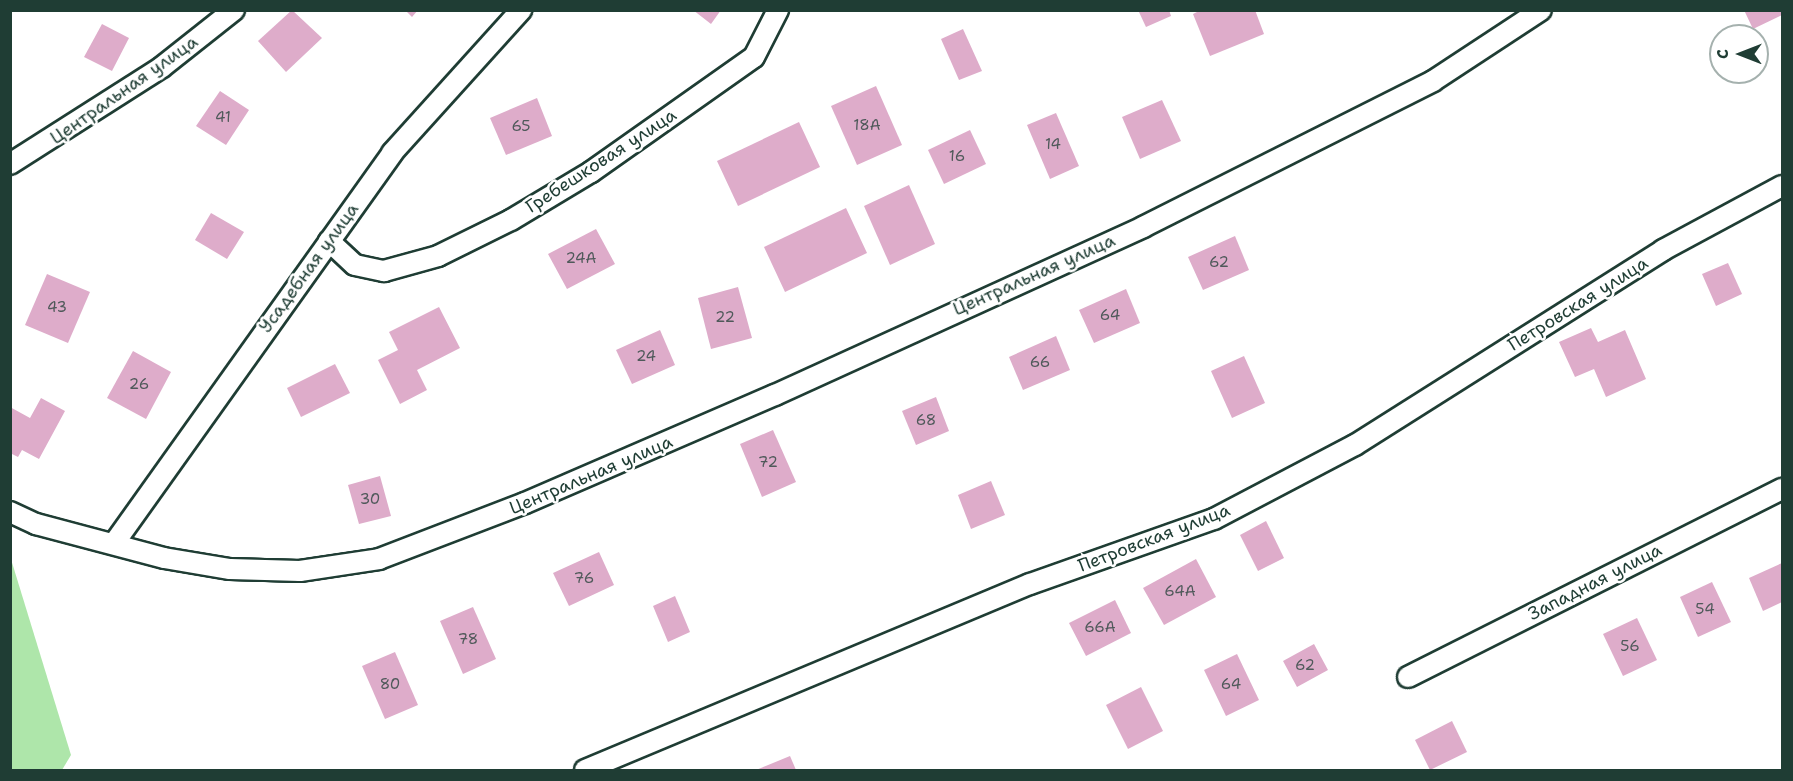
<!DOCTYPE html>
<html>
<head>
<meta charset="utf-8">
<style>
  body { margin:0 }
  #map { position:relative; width:1793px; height:781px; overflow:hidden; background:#fff; font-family:"Shantell Sans",sans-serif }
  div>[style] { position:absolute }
  .green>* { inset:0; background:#aee6aa }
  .building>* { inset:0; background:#deacca }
  .roads { filter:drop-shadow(2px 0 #1f3d34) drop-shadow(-2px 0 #1f3d34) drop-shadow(0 2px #1f3d34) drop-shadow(0 -2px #1f3d34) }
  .street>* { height:20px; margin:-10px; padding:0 10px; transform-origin:10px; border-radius:10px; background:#fff }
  span { translate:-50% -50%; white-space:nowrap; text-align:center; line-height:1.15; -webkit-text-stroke:5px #fff; paint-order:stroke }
  .number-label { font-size:15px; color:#4f595a }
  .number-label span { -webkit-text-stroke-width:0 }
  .street-label { font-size:18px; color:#1f3d34 }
  .frame { position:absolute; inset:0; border:12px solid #1f3d34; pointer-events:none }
  .north { position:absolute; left:1709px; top:24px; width:60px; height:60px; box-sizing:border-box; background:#fff; border:2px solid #a5b1ae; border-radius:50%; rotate:270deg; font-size:16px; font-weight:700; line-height:24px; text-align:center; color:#1f3d34 }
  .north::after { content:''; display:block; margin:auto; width:21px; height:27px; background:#1f3d34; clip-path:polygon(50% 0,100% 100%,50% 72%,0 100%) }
</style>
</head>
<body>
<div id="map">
  <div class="green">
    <i style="clip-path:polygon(10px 556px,71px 755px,62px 770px,11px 770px)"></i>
  </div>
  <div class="building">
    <i style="clip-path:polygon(292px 10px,322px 38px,286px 72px,258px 41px)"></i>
    <i style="clip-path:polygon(405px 10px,418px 10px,412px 17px)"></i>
    <i style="clip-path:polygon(693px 10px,721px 10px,711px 24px)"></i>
    <i style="clip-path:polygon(1138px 10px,1169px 10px,1171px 16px,1146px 27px)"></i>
    <i style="clip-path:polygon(1201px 10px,1255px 10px,1264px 34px,1210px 56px,1193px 14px)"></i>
    <i style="clip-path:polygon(1744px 10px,1782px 10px,1782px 15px,1753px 29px)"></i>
    <i style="clip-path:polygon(102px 24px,129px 38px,112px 71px,84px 57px)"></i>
    <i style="clip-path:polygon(963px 29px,982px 71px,959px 80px,941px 39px)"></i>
    <i style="clip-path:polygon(876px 86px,902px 145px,857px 165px,831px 106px)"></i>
    <i style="clip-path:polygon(220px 91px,249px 110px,226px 145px,196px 126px)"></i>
    <i style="clip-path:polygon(537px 98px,552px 136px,506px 155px,490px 118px)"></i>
    <i style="clip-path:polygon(1162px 100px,1181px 141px,1140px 159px,1122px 117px)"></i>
    <i style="clip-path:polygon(1056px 113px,1079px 166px,1050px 179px,1027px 125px)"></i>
    <i style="clip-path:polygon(799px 122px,820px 167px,738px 206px,717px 161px)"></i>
    <i style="clip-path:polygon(970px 130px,986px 164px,944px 184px,928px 150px)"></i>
    <i style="clip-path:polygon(909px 185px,935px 244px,890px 265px,864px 206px)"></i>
    <i style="clip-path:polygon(846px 208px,867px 253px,785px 292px,764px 247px)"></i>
    <i style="clip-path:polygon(211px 213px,244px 232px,227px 259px,195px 240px)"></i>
    <i style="clip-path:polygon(596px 229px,615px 264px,567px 289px,548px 254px)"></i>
    <i style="clip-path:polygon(1235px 236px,1249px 270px,1203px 290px,1188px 257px)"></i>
    <i style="clip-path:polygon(1728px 263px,1742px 294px,1716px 306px,1702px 274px)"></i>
    <i style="clip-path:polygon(47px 274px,90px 292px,68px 343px,25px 325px)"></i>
    <i style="clip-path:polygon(738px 287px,752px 338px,711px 349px,698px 298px)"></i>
    <i style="clip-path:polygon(1126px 289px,1140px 323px,1094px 343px,1079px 310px)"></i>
    <i style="clip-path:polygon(439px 307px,460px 348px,417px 370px,427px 390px,400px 404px,378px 360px,398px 350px,389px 332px)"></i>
    <i style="clip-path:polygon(1591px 328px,1598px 342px,1625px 330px,1646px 379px,1606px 397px,1594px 369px,1575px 377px,1559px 342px)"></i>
    <i style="clip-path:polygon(660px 330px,675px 365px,632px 384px,616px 350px)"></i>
    <i style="clip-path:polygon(1056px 336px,1070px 370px,1023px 390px,1009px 357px)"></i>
    <i style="clip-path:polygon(133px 351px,171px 372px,146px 419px,107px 398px)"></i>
    <i style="clip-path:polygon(1244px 356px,1265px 403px,1232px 418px,1211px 371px)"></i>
    <i style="clip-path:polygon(335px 364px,350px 393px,301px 417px,287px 388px)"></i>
    <i style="clip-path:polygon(936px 397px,949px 431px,916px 445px,902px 411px)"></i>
    <i style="clip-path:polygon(41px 398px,65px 411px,39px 459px,22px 450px,18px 457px,10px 453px,10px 407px,30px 418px)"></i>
    <i style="clip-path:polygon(773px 430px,796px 482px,762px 497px,740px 444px)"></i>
    <i style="clip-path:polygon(380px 476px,391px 516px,359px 524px,348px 485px)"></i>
    <i style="clip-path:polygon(991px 481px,1005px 515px,971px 529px,958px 495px)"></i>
    <i style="clip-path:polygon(1266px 521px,1284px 558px,1258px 571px,1240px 535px)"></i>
    <i style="clip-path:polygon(599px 552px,614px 585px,569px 606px,553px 573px)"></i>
    <i style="clip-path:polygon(1196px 559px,1216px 597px,1164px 625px,1143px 588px)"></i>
    <i style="clip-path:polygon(1782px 563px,1782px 602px,1763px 611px,1749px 578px)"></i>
    <i style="clip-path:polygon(1712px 582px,1731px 622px,1698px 637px,1680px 597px)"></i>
    <i style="clip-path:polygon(675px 596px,690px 632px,668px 642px,653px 606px)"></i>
    <i style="clip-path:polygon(1115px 600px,1131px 633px,1086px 656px,1069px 623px)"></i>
    <i style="clip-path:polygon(473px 607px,496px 659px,463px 674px,440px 621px)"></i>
    <i style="clip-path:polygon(1637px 618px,1657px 660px,1623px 676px,1603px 634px)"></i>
    <i style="clip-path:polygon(1314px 644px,1328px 670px,1297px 687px,1283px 661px)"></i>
    <i style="clip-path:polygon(395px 652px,418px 705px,385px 719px,362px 666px)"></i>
    <i style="clip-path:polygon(1237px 654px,1259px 700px,1226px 716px,1204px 670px)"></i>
    <i style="clip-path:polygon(1141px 687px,1163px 731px,1128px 749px,1106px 705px)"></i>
    <i style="clip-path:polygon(1452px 721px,1467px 752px,1430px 770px,1415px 740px)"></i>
    <i style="clip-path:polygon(790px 756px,796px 770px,756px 770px)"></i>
  </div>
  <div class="roads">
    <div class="street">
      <i style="left:10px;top:164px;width:180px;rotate:-32.5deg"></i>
      <i style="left:162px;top:67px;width:92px;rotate:-38.4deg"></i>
      <i style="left:329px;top:241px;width:35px;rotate:43deg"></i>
      <i style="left:355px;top:265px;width:30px;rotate:12deg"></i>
      <i style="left:384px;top:271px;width:56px;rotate:-15.5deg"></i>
      <i style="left:438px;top:256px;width:81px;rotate:-26.3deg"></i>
      <i style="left:511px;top:220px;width:93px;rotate:-31deg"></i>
      <i style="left:591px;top:172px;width:199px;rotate:-35.2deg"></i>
      <i style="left:754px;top:57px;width:53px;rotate:-62.9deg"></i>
      <i style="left:10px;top:512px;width:29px;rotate:25deg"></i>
      <i style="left:36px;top:524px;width:132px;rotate:14.9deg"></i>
      <i style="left:164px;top:558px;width:67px;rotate:9.5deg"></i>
      <i style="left:230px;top:569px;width:70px;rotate:1.6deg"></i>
      <i style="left:300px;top:571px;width:80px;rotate:-8.6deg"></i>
      <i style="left:379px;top:559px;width:156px;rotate:-21deg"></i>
      <i style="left:525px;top:503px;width:272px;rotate:-23.4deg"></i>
      <i style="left:775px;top:395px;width:405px;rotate:-24.5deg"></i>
      <i style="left:1143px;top:227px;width:325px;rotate:-26.7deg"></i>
      <i style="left:1433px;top:81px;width:129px;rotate:-33.3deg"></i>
      <i style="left:115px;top:542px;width:478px;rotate:-54.5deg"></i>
      <i style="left:392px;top:153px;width:193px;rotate:-47.9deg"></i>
      <i style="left:1408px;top:677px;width:419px;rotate:-26.7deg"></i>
      <i style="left:585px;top:770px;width:482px;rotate:-22.7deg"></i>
      <i style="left:1030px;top:584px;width:195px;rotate:-19.5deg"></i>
      <i style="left:1214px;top:519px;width:159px;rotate:-27.7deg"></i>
      <i style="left:1355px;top:445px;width:365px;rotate:-32.3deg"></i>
      <i style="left:1663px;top:250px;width:135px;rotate:-28.3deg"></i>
    </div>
  </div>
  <div class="number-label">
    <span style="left:223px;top:118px">41</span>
    <span style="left:867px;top:126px">18А</span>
    <span style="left:521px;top:127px">65</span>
    <span style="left:1053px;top:145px">14</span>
    <span style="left:957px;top:157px">16</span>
    <span style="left:581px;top:259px">24А</span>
    <span style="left:1219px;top:263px">62</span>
    <span style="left:57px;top:308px">43</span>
    <span style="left:1110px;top:316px">64</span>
    <span style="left:725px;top:318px">22</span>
    <span style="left:646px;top:357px">24</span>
    <span style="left:1040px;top:363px">66</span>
    <span style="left:139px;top:385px">26</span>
    <span style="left:926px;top:421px">68</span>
    <span style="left:768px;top:463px">72</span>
    <span style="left:370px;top:500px">30</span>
    <span style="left:584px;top:579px">76</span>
    <span style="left:1180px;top:592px">64А</span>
    <span style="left:1705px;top:610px">54</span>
    <span style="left:1100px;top:628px">66А</span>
    <span style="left:468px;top:640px">78</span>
    <span style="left:1630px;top:647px">56</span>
    <span style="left:1305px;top:666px">62</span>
    <span style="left:390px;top:685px">80</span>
    <span style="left:1231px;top:685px">64</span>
  </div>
  <div class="street-label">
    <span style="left:124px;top:90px;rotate:-35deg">Центральная улица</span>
    <span style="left:601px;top:161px;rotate:-33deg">Гребешковая улица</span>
    <span style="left:309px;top:268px;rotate:-54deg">Усадебная улица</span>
    <span style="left:1034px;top:275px;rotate:-24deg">Центральная улица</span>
    <span style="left:1578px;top:304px;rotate:-32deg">Петровская улица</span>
    <span style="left:591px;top:475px;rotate:-23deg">Центральная улица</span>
    <span style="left:1154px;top:538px;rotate:-21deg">Петровская улица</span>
    <span style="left:1595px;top:582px;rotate:-27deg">Западная улица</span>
  </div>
  <div class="frame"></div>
  <div class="north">С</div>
</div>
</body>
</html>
